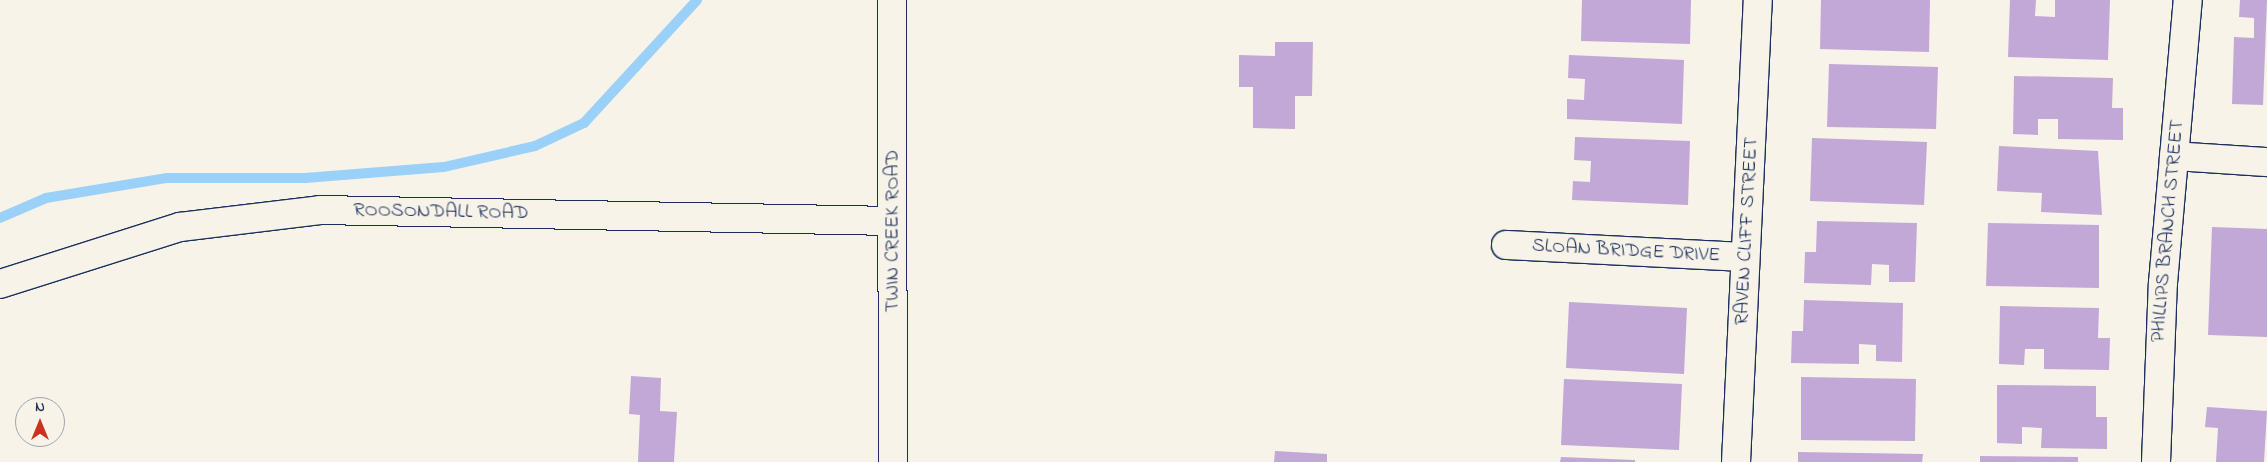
<!DOCTYPE html>
<html>
<head>
<meta charset="utf-8">
<style>
  body { margin:0 }
  #map { position:relative; width:2267px; height:462px; overflow:hidden; background:#f7f3e8; font-family:"Indie Flower",sans-serif }
  div>[style] { position:absolute }
  .stream>* { height:10px; margin:-5px; padding:0 5px; transform-origin:5px; border-radius:5px; background:#9bd1f9 }
  .building>* { inset:0; background:#c2a8d6 }
  .roads { filter:drop-shadow(1px 0 #1b2f5e) drop-shadow(-1px 0 #1b2f5e) drop-shadow(0 1px #1b2f5e) drop-shadow(0 -1px #1b2f5e) }
  .minor>* { height:28px; margin:-14px; padding:0 14px; transform-origin:14px; border-radius:14px; background:#f7f3e8 }
  span { translate:-50% -50%; white-space:nowrap; text-align:center; line-height:1.15; -webkit-text-stroke:4.5px #f7f3e8; paint-order:stroke }
  .street-label { font-size:20px; color:#1b2f5e }
  .north { position:absolute; left:15px; top:397px; width:50px; height:50px; box-sizing:border-box; background:#f7f3e8; border:1px solid #9fa5b1; border-radius:50%; rotate:0deg; font-size:14px; font-weight:700; line-height:20px; text-align:center; color:#1b2f5e }
  .north::after { content:''; display:block; margin:auto; width:18px; height:22px; background:#c8321e; clip-path:polygon(50% 0,100% 100%,50% 72%,0 100%) }
</style>
</head>
<body>
<div id="map">
  <div class="stream">
    <i style="left:0;top:218px;width:50px;rotate:-23.5deg"></i>
    <i style="left:46px;top:198px;width:123px;rotate:-9.4deg"></i>
    <i style="left:167px;top:178px;width:138px"></i>
    <i style="left:305px;top:178px;width:139px;rotate:-4.5deg"></i>
    <i style="left:444px;top:167px;width:93px;rotate:-13deg"></i>
    <i style="left:535px;top:146px;width:54px;rotate:-25.1deg"></i>
    <i style="left:584px;top:123px;width:167px;rotate:-47.4deg"></i>
  </div>
  <div class="building">
    <i style="clip-path:polygon(1582px 0,1691px 0,1690px 44px,1581px 41px)"></i>
    <i style="clip-path:polygon(1821px 0,1930px 0,1929px 52px,1820px 49px)"></i>
    <i style="clip-path:polygon(2010px 0,2036px 0,2035px 16px,2055px 17px,2055px 0,2110px 0,2108px 60px,2008px 57px)"></i>
    <i style="clip-path:polygon(2240px 0,2267px 0,2263px 105px,2232px 104px,2234px 37px,2254px 38px,2254px 18px,2239px 17px)"></i>
    <i style="clip-path:polygon(1275px 42px,1313px 42px,1312px 96px,1295px 96px,1295px 129px,1253px 128px,1253px 87px,1239px 87px,1239px 55px,1275px 56px)"></i>
    <i style="clip-path:polygon(1569px 55px,1684px 60px,1682px 124px,1567px 119px,1567px 99px,1584px 100px,1585px 79px,1568px 78px)"></i>
    <i style="clip-path:polygon(1829px 64px,1938px 67px,1936px 129px,1827px 127px)"></i>
    <i style="clip-path:polygon(2014px 76px,2113px 78px,2112px 108px,2123px 108px,2123px 140px,2058px 139px,2058px 119px,2038px 119px,2038px 135px,2013px 134px)"></i>
    <i style="clip-path:polygon(1575px 137px,1690px 141px,1688px 205px,1572px 200px,1573px 181px,1590px 182px,1591px 161px,1574px 160px)"></i>
    <i style="clip-path:polygon(1812px 138px,1927px 142px,1924px 205px,1810px 201px)"></i>
    <i style="clip-path:polygon(1999px 146px,2098px 151px,2102px 215px,2041px 212px,2042px 193px,1997px 191px)"></i>
    <i style="clip-path:polygon(1817px 221px,1917px 223px,1915px 282px,1889px 282px,1889px 265px,1872px 264px,1871px 285px,1804px 283px,1805px 252px,1816px 252px)"></i>
    <i style="clip-path:polygon(1988px 223px,2099px 225px,2099px 288px,1986px 286px)"></i>
    <i style="clip-path:polygon(2212px 227px,2267px 229px,2267px 337px,2208px 335px)"></i>
    <i style="clip-path:polygon(1804px 300px,1903px 303px,1902px 362px,1876px 361px,1876px 345px,1859px 344px,1859px 364px,1791px 363px,1792px 331px,1803px 331px)"></i>
    <i style="clip-path:polygon(1569px 302px,1687px 308px,1684px 374px,1566px 368px)"></i>
    <i style="clip-path:polygon(2000px 306px,2099px 308px,2098px 338px,2110px 338px,2109px 370px,2044px 369px,2044px 349px,2025px 349px,2024px 365px,1999px 364px)"></i>
    <i style="clip-path:polygon(631px 376px,661px 378px,660px 411px,677px 412px,674px 462px,638px 462px,640px 415px,629px 414px)"></i>
    <i style="clip-path:polygon(1801px 377px,1916px 379px,1915px 441px,1801px 440px)"></i>
    <i style="clip-path:polygon(1564px 379px,1682px 384px,1679px 450px,1561px 445px)"></i>
    <i style="clip-path:polygon(1997px 385px,2096px 386px,2096px 417px,2107px 417px,2107px 449px,2041px 448px,2042px 428px,2022px 427px,2022px 444px,1997px 443px)"></i>
    <i style="clip-path:polygon(2207px 407px,2267px 411px,2264px 462px,2216px 462px,2218px 428px,2205px 427px)"></i>
    <i style="clip-path:polygon(1275px 451px,1327px 454px,1327px 462px,1274px 462px)"></i>
    <i style="clip-path:polygon(1798px 452px,1923px 454px,1922px 462px,1798px 462px)"></i>
    <i style="clip-path:polygon(1980px 456px,2078px 457px,2078px 462px,1980px 462px)"></i>
    <i style="clip-path:polygon(1561px 457px,1635px 460px,1635px 462px,1560px 462px)"></i>
  </div>
  <div class="roads">
    <div class="minor">
      <i style="left:892px;top:0;width:462px;rotate:89.9deg"></i>
      <i style="left:2174px;top:156px;width:93px;rotate:3.7deg"></i>
      <i style="left:1506px;top:245px;width:239px;rotate:2.9deg"></i>
      <i style="left:0;top:284px;width:189px;rotate:-17.6deg"></i>
      <i style="left:180px;top:227px;width:141px;rotate:-6.9deg"></i>
      <i style="left:320px;top:210px;width:572px;rotate:1.1deg"></i>
      <i style="left:1736px;top:462px;width:463px;rotate:-87.3deg"></i>
      <i style="left:2156px;top:462px;width:179px;rotate:-87.8deg"></i>
      <i style="left:2163px;top:283px;width:284px;rotate:-85deg"></i>
    </div>
  </div>
  <div class="street-label">
    <span style="left:441px;top:212px;rotate:1deg">ROOSONDALL ROAD</span>
    <span style="left:893px;top:231px;rotate:-90deg">TWIN CREEK ROAD</span>
    <span style="left:1747px;top:231px;rotate:-87deg">RAVEN CLIFF STREET</span>
    <span style="left:2168px;top:231px;rotate:-85deg">PHILLIPS BRANCH STREET</span>
    <span style="left:1626px;top:251px;rotate:3deg">SLOAN BRIDGE DRIVE</span>
  </div>
  <div class="north">N</div>
</div>
</body>
</html>
